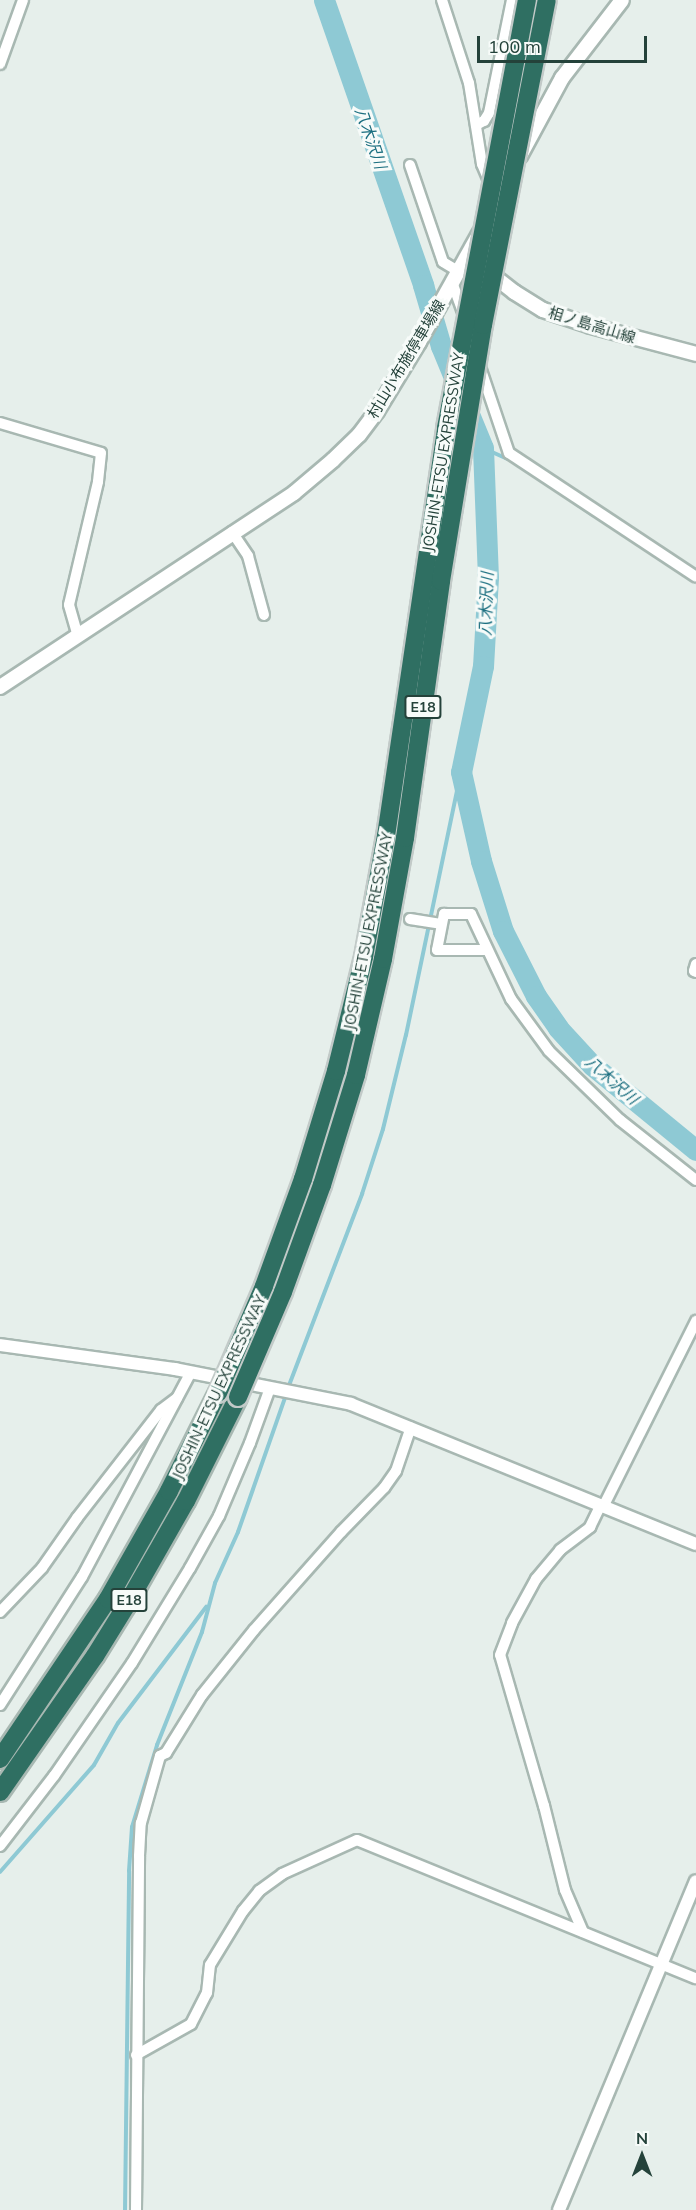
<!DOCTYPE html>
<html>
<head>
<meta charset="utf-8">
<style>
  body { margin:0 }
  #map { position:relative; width:696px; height:2210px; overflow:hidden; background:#e6efeb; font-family:Mulish,"Noto Sans JP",sans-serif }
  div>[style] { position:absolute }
  .stream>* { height:4px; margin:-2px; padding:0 2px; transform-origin:2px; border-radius:2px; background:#8ec9d4 }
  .river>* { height:21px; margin:-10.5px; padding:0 10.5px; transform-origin:10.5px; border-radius:10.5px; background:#8ec9d4 }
  .roads { filter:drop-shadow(2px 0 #a8b8b2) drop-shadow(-2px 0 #a8b8b2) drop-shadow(0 2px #a8b8b2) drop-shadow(0 -2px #a8b8b2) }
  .minor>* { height:10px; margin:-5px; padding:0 5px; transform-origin:5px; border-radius:5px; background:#fff }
  .tertiary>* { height:12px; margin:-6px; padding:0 6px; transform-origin:6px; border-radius:6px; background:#fff }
  .secondary>* { height:14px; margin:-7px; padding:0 7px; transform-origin:7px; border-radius:7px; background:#fff }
  .motorway>* { height:18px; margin:-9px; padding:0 9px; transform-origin:9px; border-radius:9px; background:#2f6f62 }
  .bridges { filter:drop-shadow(2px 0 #c2cac8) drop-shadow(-2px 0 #c2cac8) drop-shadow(0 2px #c2cac8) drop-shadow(0 -2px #c2cac8) }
  .motorway-bridge>* { height:18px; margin:-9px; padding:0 9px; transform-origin:9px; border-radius:9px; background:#2f6f62 }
  span { translate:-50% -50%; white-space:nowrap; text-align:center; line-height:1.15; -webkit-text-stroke:6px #f7fbf9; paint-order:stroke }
  .shield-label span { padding:2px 4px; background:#f7fbf9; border:2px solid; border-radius:4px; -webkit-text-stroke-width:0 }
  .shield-label { font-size:14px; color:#24423a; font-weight:700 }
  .street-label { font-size:15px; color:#24423a }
  .water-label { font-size:16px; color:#1c6f80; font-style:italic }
  .north { position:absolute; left:612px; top:2126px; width:60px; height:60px; -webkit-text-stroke:4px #f7fbf9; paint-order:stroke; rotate:0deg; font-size:16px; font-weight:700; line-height:24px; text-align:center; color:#24423a }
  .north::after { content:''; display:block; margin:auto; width:21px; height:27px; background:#24423a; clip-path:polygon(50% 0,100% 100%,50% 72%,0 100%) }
  .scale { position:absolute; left:477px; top:36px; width:170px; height:27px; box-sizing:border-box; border:3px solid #24423a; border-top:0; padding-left:8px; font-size:18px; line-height:21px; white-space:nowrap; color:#24423a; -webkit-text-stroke:4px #f7fbf9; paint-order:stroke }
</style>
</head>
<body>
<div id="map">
  <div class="stream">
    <i style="left:483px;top:448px;width:27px;rotate:24deg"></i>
    <i style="left:575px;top:503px;width:22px;rotate:34deg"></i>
    <i style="left:288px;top:1388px;width:208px;rotate:-69.1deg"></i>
    <i style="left:362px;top:1194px;width:68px;rotate:-72.1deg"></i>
    <i style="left:383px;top:1129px;width:97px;rotate:-76.3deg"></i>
    <i style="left:406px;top:1035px;width:269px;rotate:-78.2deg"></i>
    <i style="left:0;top:1872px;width:142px;rotate:-48.7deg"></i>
    <i style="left:94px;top:1765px;width:48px;rotate:-60.3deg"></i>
    <i style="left:118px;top:1723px;width:146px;rotate:-52.8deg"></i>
    <i style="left:125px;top:2210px;width:339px;rotate:-89.3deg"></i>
    <i style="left:129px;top:1871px;width:44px;rotate:-86.1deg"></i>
    <i style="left:132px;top:1827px;width:86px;rotate:-73deg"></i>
    <i style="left:157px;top:1745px;width:122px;rotate:-68.3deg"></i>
    <i style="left:202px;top:1632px;width:51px;rotate:-75.1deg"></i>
    <i style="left:215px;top:1583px;width:56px;rotate:-65.7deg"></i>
    <i style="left:238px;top:1532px;width:145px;rotate:-70.7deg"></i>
  </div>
  <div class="river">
    <i style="left:324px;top:0;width:302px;rotate:70.8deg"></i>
    <i style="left:423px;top:285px;width:64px;rotate:73.6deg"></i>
    <i style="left:441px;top:346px;width:110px;rotate:67.6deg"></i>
    <i style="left:483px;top:448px;width:129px;rotate:87.8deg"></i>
    <i style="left:488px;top:577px;width:89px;rotate:93.2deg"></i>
    <i style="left:483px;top:666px;width:108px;rotate:101.7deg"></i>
    <i style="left:461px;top:772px;width:91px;rotate:77.3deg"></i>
    <i style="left:481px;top:861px;width:73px;rotate:72.6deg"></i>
    <i style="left:503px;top:931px;width:73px;rotate:63.1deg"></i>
    <i style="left:536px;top:996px;width:39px;rotate:55deg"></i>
    <i style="left:558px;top:1028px;width:50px;rotate:47.4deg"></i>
    <i style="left:592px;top:1065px;width:134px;rotate:39.3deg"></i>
  </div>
  <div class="roads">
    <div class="minor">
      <i style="left:442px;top:0;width:87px;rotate:72deg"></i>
      <i style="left:469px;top:83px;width:82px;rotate:80.9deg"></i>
      <i style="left:482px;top:164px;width:23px;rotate:67deg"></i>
      <i style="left:0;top:64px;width:68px;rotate:-70.2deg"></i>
      <i style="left:476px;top:125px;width:9px;rotate:-27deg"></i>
      <i style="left:484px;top:121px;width:9px;rotate:-58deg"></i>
      <i style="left:489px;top:113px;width:115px;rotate:-78.5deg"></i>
      <i style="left:410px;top:165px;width:102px;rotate:71.2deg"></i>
      <i style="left:443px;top:262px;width:17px;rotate:31deg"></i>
      <i style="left:452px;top:282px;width:35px;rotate:70deg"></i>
      <i style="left:479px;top:364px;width:94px;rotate:71.4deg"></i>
      <i style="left:509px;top:453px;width:224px;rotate:33.5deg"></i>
      <i style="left:0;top:423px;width:105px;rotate:16.5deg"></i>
      <i style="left:101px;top:453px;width:29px;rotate:96deg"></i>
      <i style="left:98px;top:482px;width:126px;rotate:103.3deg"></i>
      <i style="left:69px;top:605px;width:32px;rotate:74deg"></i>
      <i style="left:232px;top:532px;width:29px;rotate:56deg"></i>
      <i style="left:248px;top:556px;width:61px;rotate:74.8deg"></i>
      <i style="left:410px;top:919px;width:31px;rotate:9deg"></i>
      <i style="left:487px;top:950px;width:50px;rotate:180deg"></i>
      <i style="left:437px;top:950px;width:37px;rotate:-79deg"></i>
      <i style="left:444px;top:914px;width:27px"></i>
      <i style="left:471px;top:914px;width:94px;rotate:64.8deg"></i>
      <i style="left:511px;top:999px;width:64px;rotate:53.8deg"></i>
      <i style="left:549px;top:1051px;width:99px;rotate:44.2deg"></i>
      <i style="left:620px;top:1120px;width:97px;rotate:38.3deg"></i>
      <i style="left:696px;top:964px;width:7px;rotate:106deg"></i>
      <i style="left:694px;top:971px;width:2px;rotate:27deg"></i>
      <i style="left:604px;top:1505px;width:206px;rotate:-63.4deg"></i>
      <i style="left:0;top:1612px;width:61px;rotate:-46.3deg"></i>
      <i style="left:42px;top:1568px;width:61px;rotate:-55deg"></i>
      <i style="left:77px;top:1518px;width:137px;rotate:-52.1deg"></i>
      <i style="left:161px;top:1410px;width:20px;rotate:-37deg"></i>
      <i style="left:0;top:1705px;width:152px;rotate:-57.4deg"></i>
      <i style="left:82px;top:1577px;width:232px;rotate:-62deg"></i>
      <i style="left:0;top:1846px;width:88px;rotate:-52.4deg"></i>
      <i style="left:54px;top:1776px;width:137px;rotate:-55.4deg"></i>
      <i style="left:132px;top:1663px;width:111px;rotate:-58.6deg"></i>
      <i style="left:190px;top:1568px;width:60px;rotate:-60.9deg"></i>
      <i style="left:219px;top:1516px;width:79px;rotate:-67deg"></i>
      <i style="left:250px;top:1443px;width:59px;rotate:-70deg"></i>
      <i style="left:583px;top:1932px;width:46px;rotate:-113.2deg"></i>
      <i style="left:565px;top:1890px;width:87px;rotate:-104deg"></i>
      <i style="left:544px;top:1806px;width:157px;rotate:-106.2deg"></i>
      <i style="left:500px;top:1655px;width:34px;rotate:-69deg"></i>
      <i style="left:512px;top:1623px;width:50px;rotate:-61.4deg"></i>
      <i style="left:536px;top:1579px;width:38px;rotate:-50deg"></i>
      <i style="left:560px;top:1550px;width:38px;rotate:-37deg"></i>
      <i style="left:590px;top:1527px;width:25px;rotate:-64deg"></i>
      <i style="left:136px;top:2055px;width:63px;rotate:-29.4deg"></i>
      <i style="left:191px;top:2024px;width:35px;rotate:-63deg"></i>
      <i style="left:207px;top:1993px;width:28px;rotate:-84deg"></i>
      <i style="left:210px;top:1965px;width:63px;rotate:-58.6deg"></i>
      <i style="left:243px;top:1911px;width:26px;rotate:-51deg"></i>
      <i style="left:259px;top:1891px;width:29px;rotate:-36deg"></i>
      <i style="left:282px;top:1874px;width:82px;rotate:-24.4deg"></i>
      <i style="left:357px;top:1840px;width:366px;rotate:22.2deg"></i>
      <i style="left:136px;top:2210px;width:354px;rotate:-89.5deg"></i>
      <i style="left:139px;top:1856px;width:33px;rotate:-87deg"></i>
      <i style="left:141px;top:1823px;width:70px;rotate:-74.2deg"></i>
      <i style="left:160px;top:1756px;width:7px;rotate:-27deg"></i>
      <i style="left:166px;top:1753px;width:68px;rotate:-58.2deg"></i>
      <i style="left:202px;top:1695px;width:83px;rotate:-51.3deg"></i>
      <i style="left:254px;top:1630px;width:131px;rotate:-48.4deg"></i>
      <i style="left:341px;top:1532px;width:62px;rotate:-45.7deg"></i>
      <i style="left:384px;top:1488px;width:21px;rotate:-55deg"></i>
      <i style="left:396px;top:1471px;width:46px;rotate:-71.2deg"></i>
    </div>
    <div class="tertiary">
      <i style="left:0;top:1345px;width:177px;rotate:7.8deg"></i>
      <i style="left:175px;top:1369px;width:179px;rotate:11.2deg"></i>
      <i style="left:351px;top:1404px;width:372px;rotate:22.1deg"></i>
      <i style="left:559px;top:2210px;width:356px;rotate:-67.4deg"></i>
    </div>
    <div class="secondary">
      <i style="left:520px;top:156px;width:89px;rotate:-61.7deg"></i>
      <i style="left:562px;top:78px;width:98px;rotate:-52.4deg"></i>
      <i style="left:486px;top:270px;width:36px;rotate:38deg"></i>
      <i style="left:514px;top:292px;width:34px;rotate:32deg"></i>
      <i style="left:543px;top:310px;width:51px;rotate:18.4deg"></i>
      <i style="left:591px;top:326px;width:109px;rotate:14.9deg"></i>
      <i style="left:0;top:687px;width:352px;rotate:-33.4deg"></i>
      <i style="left:294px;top:493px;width:51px;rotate:-40.2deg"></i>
      <i style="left:333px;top:460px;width:36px;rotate:-44deg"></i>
      <i style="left:359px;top:435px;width:30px;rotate:-53deg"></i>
      <i style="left:377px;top:411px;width:81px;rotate:-58.7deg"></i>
      <i style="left:419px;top:342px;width:124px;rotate:-60.9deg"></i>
    </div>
    <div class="motorway">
      <i style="left:0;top:1759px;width:193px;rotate:-56deg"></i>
      <i style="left:108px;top:1599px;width:124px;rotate:-60.5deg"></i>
      <i style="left:169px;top:1491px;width:110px;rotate:-63.4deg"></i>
      <i style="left:0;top:1792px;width:166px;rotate:-55.1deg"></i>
      <i style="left:95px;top:1656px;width:59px;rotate:-58.2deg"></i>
      <i style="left:126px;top:1606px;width:121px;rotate:-60.3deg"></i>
      <i style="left:186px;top:1501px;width:116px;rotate:-63.4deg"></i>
    </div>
  </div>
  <div class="bridges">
    <div class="motorway-bridge">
      <i style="left:218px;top:1393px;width:116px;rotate:-66.7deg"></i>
      <i style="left:264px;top:1286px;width:114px;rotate:-70deg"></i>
      <i style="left:303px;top:1179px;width:113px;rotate:-73deg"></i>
      <i style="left:336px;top:1071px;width:117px;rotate:-76.2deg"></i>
      <i style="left:364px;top:957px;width:123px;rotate:-79.7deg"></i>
      <i style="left:386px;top:836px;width:412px;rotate:-81.6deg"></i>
      <i style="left:446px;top:428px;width:436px;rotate:-79.3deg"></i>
      <i style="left:238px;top:1397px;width:114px;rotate:-66.8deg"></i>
      <i style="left:283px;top:1292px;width:114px;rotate:-70deg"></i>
      <i style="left:322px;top:1185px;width:115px;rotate:-72.8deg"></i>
      <i style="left:356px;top:1075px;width:119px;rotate:-76.9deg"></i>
      <i style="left:383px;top:959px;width:123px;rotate:-79.7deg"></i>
      <i style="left:405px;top:838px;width:260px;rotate:-82deg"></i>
      <i style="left:441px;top:581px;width:259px;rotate:-80.7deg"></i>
      <i style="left:483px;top:325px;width:331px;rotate:-78.9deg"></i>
    </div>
  </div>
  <div class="shield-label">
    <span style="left:423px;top:707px">E18</span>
    <span style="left:129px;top:1600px">E18</span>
  </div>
  <div class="street-label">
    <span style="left:592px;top:325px;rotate:17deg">相ノ島高山線</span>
    <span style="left:406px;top:359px;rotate:-59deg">村山小布施停車場線</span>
    <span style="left:443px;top:452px;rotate:-81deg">JOSHIN-ETSU EXPRESSWAY</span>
    <span style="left:368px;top:931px;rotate:-79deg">JOSHIN-ETSU EXPRESSWAY</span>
    <span style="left:219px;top:1387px;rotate:-65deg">JOSHIN-ETSU EXPRESSWAY</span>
  </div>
  <div class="water-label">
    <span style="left:371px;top:138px;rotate:71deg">八木沢川</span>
    <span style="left:486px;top:604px;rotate:-88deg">八木沢川</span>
    <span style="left:612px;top:1080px;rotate:41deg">八木沢川</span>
  </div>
  <div class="north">N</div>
  <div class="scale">100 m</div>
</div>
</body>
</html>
